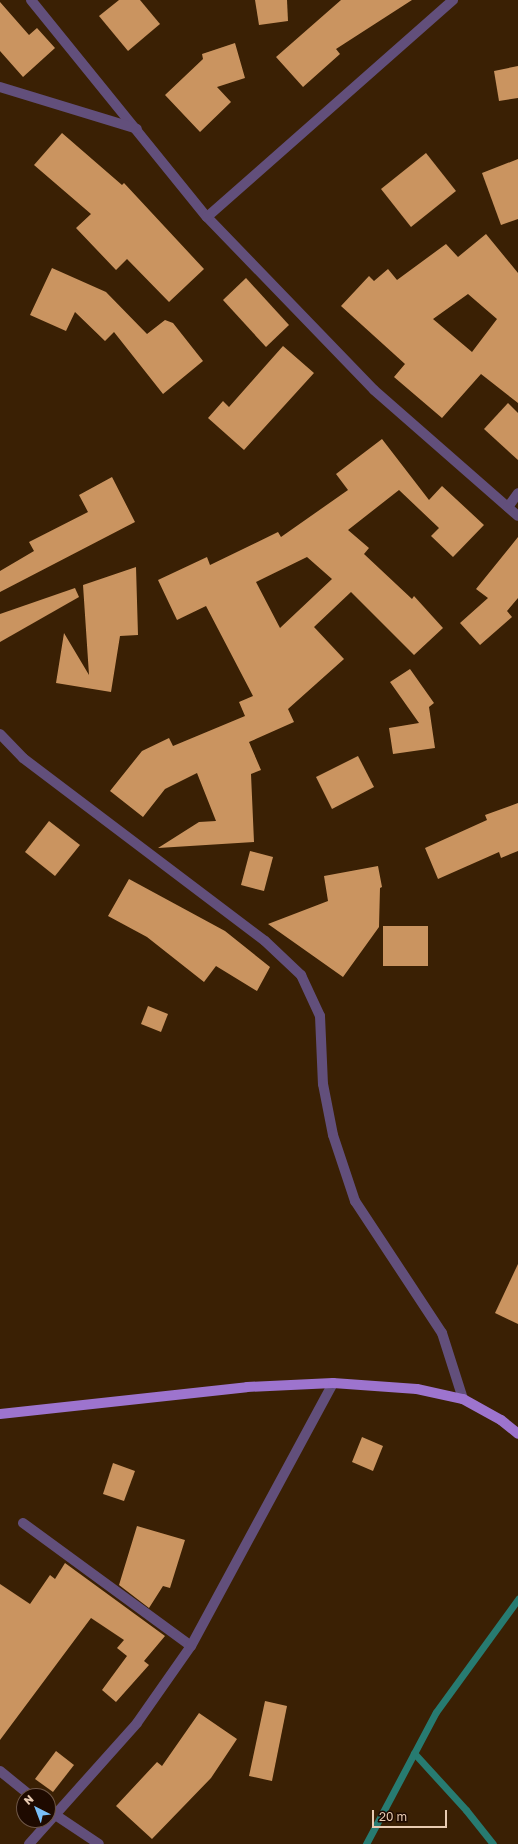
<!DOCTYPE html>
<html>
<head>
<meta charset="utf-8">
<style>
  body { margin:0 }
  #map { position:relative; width:518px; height:1844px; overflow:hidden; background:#3a2004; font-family:"Golos Text",sans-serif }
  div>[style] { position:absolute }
  .stream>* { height:7px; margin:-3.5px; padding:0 3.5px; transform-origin:3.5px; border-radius:3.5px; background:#277b71 }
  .building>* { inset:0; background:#ca9460 }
  .street>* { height:10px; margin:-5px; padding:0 5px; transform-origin:5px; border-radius:5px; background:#624f7b }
  .primary>* { height:10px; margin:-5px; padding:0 5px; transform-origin:5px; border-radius:5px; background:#9d74ce }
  span { translate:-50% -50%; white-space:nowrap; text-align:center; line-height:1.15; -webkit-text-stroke:4px #1e0a00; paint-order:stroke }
  .north { position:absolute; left:16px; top:1788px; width:40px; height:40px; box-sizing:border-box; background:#1e0a00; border:1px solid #6f5747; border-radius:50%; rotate:318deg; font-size:11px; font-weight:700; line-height:16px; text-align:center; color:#e8cbb2 }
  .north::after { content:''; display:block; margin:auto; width:14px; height:18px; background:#79bff8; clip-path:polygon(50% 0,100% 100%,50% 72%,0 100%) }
  .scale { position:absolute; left:372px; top:1810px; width:75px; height:18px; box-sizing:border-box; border:2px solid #e8cbb2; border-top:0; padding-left:5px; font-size:12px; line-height:14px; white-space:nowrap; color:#e8cbb2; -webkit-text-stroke:3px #1e0a00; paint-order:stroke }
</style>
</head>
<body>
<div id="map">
  <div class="stream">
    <i style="left:414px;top:1753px;width:77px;rotate:47.6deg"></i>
    <i style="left:466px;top:1810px;width:43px;rotate:51.5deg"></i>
    <i style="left:366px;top:1844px;width:149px;rotate:-62.1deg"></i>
    <i style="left:436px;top:1712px;width:140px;rotate:-54deg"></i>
  </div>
  <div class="building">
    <i style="clip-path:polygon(119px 0,140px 0,160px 24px,128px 51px,99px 16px)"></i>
    <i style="clip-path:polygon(255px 0,287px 0,288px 21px,259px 25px)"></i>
    <i style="clip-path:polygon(341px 0,412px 0,336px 49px,340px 54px,303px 87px,276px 57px)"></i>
    <i style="clip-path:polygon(0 2px,29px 35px,37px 28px,55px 48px,23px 77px,0 51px)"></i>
    <i style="clip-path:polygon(235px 43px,245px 78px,217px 87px,231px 102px,200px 132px,165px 95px,203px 59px,202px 54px)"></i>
    <i style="clip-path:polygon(518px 66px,518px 98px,499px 101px,494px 71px)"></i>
    <i style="clip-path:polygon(62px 133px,122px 185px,124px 183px,204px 269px,169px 302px,127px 259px,116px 270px,76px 228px,91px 214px,34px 165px)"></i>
    <i style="clip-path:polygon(426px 153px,456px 191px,411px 227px,381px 189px)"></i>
    <i style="clip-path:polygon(518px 159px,518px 219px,501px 225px,482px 173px)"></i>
    <i style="clip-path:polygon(evenodd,486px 234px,518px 273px,518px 403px,481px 374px,442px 418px,394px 377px,405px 364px,341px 306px,369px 276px,374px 281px,388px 269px,397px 280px,446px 244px,458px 257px,486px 234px,468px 294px,497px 319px,472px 352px,433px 319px,468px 294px)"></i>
    <i style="clip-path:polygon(52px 268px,106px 292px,147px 334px,165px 320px,173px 323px,203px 361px,163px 394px,114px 332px,105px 341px,75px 312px,66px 331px,30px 315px)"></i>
    <i style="clip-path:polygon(246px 278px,289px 325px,266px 347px,223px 300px)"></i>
    <i style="clip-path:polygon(283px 346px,314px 373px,244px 450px,208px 418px,223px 401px,229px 407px)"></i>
    <i style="clip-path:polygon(508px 403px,518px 413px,518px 460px,484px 429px)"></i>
    <i style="clip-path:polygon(evenodd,382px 439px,429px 500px,442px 486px,484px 525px,453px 557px,431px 536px,439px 528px,399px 490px,348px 530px,369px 548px,364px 554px,412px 599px,414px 596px,443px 628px,414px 655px,351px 592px,314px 627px,344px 659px,288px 709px,294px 722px,249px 742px,261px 770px,251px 774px,254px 842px,158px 848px,199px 822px,216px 821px,197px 773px,165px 789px,143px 817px,110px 791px,142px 751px,169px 738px,173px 746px,245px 716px,239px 702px,253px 696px,206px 606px,177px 620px,158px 580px,207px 557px,210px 565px,278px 532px,281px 537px,348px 490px,336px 474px,382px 439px,307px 557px,332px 579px,280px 628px,256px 582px,307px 557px)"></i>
    <i style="clip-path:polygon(112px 477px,135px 522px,0 592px,0 571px,34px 551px,29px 542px,88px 512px,79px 495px)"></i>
    <i style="clip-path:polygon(518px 537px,518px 598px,507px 611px,512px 617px,480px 645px,460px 623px,488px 598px,476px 589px)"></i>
    <i style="clip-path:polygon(136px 567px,138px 635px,120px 636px,111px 692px,56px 683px,64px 633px,89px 675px,83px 585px)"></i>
    <i style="clip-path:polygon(75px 588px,79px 597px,0 642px,0 614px)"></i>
    <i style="clip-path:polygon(410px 669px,434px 703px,429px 707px,435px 748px,393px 754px,389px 728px,419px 723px,390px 682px)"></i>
    <i style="clip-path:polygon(358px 756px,374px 787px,332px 809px,316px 777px)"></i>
    <i style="clip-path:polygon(518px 803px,518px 851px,501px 858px,499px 852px,438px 879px,425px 848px,487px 820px,485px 815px)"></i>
    <i style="clip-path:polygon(49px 821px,80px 845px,55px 876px,25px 852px)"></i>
    <i style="clip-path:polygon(250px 851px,273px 857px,264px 891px,241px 885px)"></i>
    <i style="clip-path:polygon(378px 866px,382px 887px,380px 888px,379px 927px,343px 977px,268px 924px,328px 901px,324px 876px)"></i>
    <i style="clip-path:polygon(129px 879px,225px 931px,270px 967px,257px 991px,216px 966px,204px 982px,147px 937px,108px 916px)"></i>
    <i style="clip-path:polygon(383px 926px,428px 926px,428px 966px,383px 966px)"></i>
    <i style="clip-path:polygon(148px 1006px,168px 1014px,161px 1032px,141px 1024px)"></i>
    <i style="clip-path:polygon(518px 1264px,518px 1324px,495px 1313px)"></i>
    <i style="clip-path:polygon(362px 1437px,383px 1446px,373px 1471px,352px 1462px)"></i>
    <i style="clip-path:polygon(113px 1463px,135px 1471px,124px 1501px,103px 1494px)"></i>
    <i style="clip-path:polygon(137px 1526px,185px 1540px,170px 1588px,163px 1586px,149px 1608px,119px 1585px)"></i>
    <i style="clip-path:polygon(65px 1563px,165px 1636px,144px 1661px,149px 1665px,116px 1702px,102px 1690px,127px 1656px,117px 1648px,124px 1640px,91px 1618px,0 1740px,0 1584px,30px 1604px,50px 1575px,55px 1579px)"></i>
    <i style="clip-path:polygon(265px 1701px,287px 1706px,272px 1781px,249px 1776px)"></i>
    <i style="clip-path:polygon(199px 1713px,237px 1739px,211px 1778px,152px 1839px,116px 1806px,157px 1762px,162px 1766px)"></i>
    <i style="clip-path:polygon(56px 1751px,74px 1765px,53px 1792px,35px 1779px)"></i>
  </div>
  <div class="street">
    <i style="left:31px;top:0;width:279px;rotate:51deg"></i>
    <i style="left:207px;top:217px;width:240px;rotate:46deg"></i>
    <i style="left:374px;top:390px;width:191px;rotate:41.2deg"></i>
    <i style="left:0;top:87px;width:143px;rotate:17deg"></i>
    <i style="left:207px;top:217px;width:328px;rotate:-41.4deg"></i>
    <i style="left:508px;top:507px;width:17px;rotate:-54deg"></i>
    <i style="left:0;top:734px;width:33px;rotate:46deg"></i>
    <i style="left:23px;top:758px;width:303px;rotate:37.1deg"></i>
    <i style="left:265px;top:941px;width:50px;rotate:43.4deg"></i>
    <i style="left:301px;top:975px;width:45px;rotate:65.1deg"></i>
    <i style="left:320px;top:1016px;width:68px;rotate:87.5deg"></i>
    <i style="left:323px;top:1084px;width:52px;rotate:78.9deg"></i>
    <i style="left:333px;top:1135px;width:70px;rotate:71.6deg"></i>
    <i style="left:355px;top:1201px;width:158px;rotate:56.6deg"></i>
    <i style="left:442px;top:1333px;width:69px;rotate:72.3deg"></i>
    <i style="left:23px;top:1523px;width:208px;rotate:36.2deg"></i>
    <i style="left:0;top:1771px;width:40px;rotate:39deg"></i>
    <i style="left:48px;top:1810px;width:61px;rotate:33.7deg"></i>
    <i style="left:29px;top:1844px;width:162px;rotate:-48.2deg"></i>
    <i style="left:137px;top:1723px;width:94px;rotate:-55deg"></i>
    <i style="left:191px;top:1646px;width:299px;rotate:-61.6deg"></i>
  </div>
  <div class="primary">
    <i style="left:0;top:1414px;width:248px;rotate:-6.2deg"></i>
    <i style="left:247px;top:1387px;width:86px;rotate:-2.7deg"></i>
    <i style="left:333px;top:1383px;width:84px;rotate:4.1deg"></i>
    <i style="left:417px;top:1389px;width:47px;rotate:12.3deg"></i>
    <i style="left:463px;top:1399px;width:43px;rotate:28.9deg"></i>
    <i style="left:501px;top:1420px;width:22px;rotate:39deg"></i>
  </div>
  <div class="north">N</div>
  <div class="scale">20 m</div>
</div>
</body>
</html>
